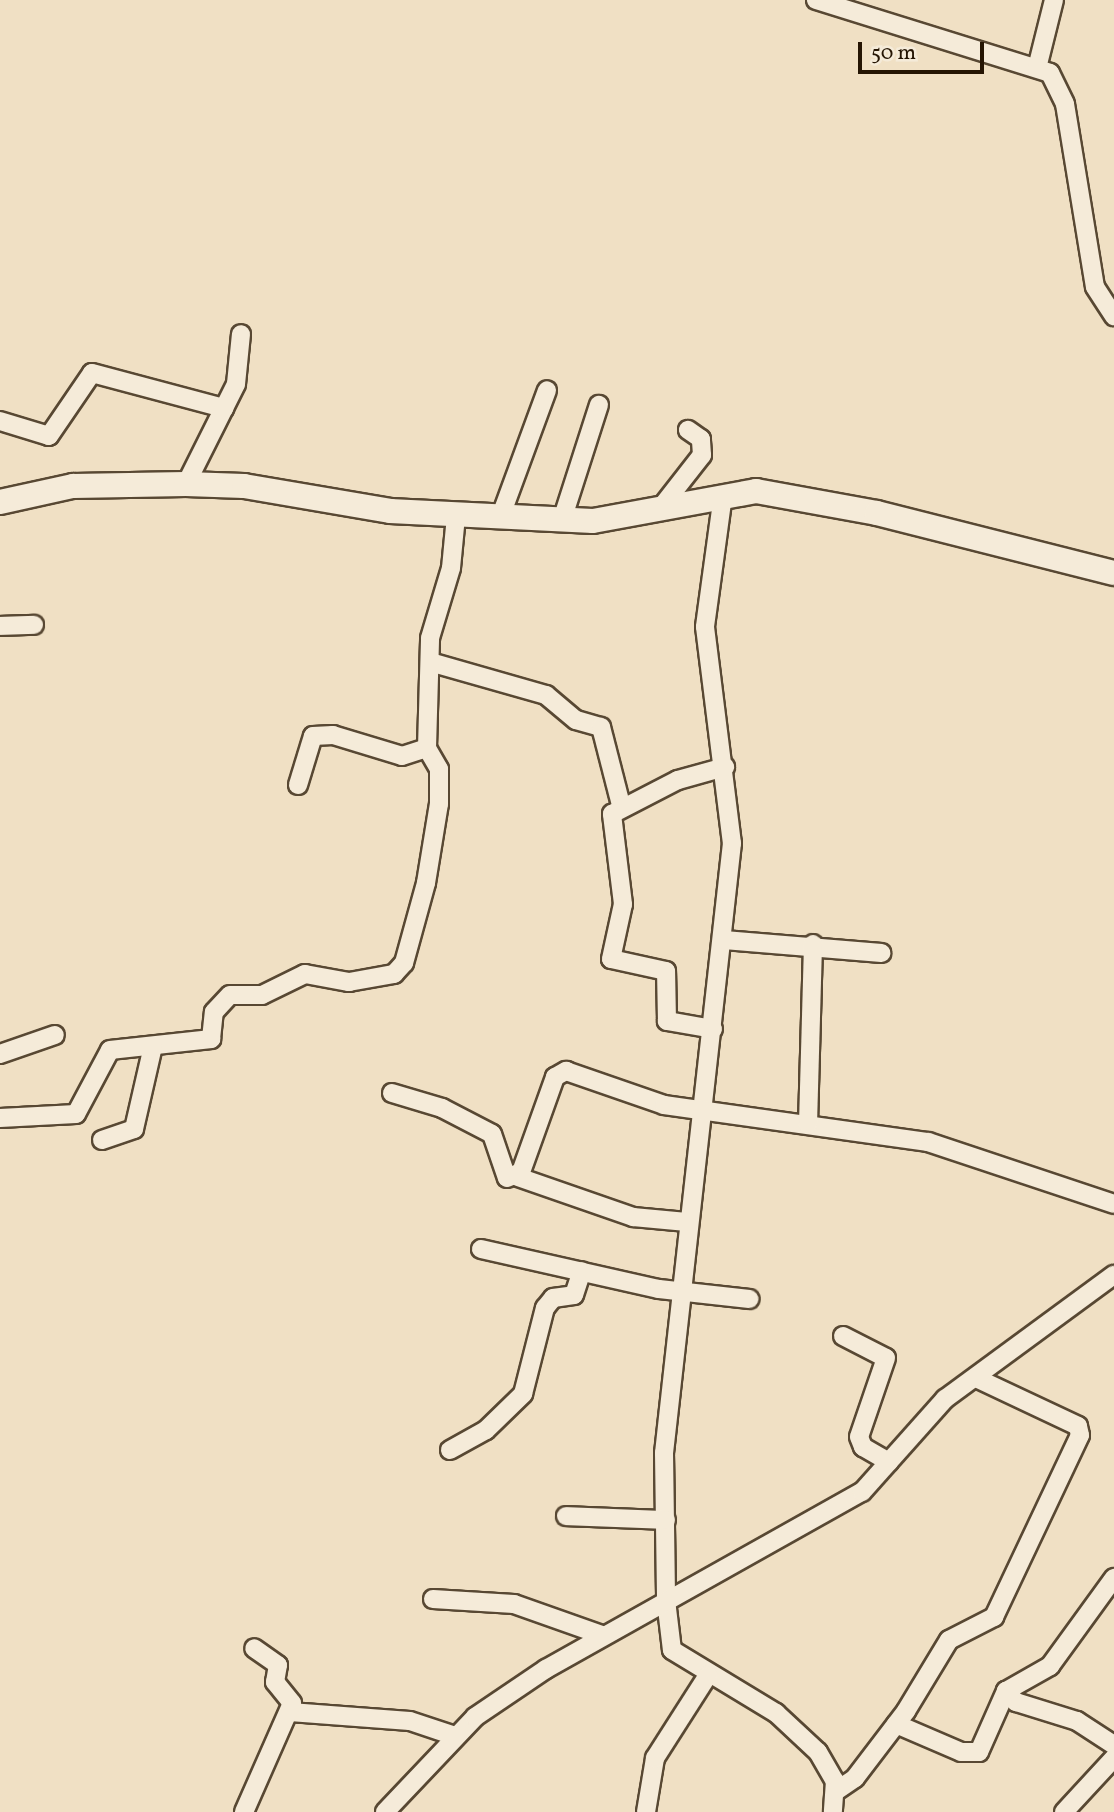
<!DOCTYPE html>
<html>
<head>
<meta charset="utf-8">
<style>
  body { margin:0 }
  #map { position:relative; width:1114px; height:1812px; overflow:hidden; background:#f0e0c4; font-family:Vollkorn,serif }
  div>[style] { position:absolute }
  .roads { filter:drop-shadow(2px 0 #584833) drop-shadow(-2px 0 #584833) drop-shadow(0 2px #584833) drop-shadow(0 -2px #584833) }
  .street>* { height:18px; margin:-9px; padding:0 9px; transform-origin:9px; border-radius:9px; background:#f5ebd9 }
  .secondary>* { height:24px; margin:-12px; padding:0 12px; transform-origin:12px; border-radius:12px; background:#f5ebd9 }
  span { translate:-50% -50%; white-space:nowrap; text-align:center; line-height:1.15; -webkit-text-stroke:5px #f5ebd9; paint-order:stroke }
  .scale { position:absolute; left:858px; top:42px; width:126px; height:32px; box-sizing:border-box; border:4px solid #251503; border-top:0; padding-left:9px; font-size:21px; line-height:24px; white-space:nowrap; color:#251503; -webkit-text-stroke:5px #f5ebd9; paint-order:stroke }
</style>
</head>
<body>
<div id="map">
  <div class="roads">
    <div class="street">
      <i style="left:816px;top:0;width:245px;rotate:17.3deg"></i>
      <i style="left:1050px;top:73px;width:34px;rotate:64deg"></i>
      <i style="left:1065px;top:104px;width:185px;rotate:80.7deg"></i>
      <i style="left:1095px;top:287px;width:35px;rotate:57deg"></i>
      <i style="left:1037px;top:68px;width:70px;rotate:-76deg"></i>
      <i style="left:0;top:421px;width:51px;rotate:17deg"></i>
      <i style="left:49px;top:436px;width:76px;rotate:-55.7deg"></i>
      <i style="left:92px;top:373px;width:137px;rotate:14.9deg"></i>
      <i style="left:186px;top:484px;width:112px;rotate:-63.4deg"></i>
      <i style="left:236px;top:384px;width:50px;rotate:-84.3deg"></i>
      <i style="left:723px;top:495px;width:133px;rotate:97.8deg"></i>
      <i style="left:705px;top:627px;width:218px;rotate:82.9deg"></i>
      <i style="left:732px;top:843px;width:614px;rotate:96.36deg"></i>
      <i style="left:664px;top:1453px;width:147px;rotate:89.2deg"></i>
      <i style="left:666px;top:1600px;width:50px;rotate:83.2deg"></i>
      <i style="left:672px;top:1650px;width:122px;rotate:31.2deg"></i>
      <i style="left:776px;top:1713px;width:57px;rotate:42.9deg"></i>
      <i style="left:818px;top:1752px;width:34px;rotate:60deg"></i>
      <i style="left:835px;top:1781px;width:31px;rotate:94deg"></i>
      <i style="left:659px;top:510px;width:70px;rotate:-52deg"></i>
      <i style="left:702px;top:455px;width:16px;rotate:-94deg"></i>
      <i style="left:701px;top:439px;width:16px;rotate:-145deg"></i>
      <i style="left:500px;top:518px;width:136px;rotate:-69.8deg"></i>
      <i style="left:562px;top:520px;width:121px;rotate:-72.2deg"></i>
      <i style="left:0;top:626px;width:34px;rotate:-2deg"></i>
      <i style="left:430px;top:662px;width:121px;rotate:15.9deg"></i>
      <i style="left:546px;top:695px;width:39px;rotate:40deg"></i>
      <i style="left:576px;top:720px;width:26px;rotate:16deg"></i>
      <i style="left:601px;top:727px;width:81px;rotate:75.6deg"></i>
      <i style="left:298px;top:785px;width:51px;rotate:-73deg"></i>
      <i style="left:313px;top:736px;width:20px;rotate:-3deg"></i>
      <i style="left:333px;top:735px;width:72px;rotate:16.9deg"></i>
      <i style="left:402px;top:756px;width:26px;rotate:-18deg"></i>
      <i style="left:427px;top:748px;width:110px;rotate:-88.4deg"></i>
      <i style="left:430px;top:638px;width:73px;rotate:-73.3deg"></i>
      <i style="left:451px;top:568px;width:52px;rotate:-84.5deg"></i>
      <i style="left:724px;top:940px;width:158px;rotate:4.7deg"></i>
      <i style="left:713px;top:1029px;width:47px;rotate:-170.1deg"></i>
      <i style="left:667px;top:1021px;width:50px;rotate:-91.1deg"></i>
      <i style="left:666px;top:971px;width:56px;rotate:-167.7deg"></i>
      <i style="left:611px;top:959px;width:56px;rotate:-77.7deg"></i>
      <i style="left:623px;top:904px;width:91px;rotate:-97deg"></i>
      <i style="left:612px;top:814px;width:74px;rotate:-27.3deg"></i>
      <i style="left:678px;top:780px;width:49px;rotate:-15.5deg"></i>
      <i style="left:0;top:1054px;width:58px;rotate:-19.1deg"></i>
      <i style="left:392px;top:1093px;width:52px;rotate:16.7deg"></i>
      <i style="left:442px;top:1108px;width:56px;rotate:27.5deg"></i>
      <i style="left:492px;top:1134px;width:46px;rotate:71.2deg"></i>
      <i style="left:507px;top:1178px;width:15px;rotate:-23deg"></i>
      <i style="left:521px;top:1172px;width:101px;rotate:-70.3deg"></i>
      <i style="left:555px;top:1077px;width:13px;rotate:-29deg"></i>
      <i style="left:566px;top:1071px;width:104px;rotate:19.1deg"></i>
      <i style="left:664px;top:1105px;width:267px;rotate:8deg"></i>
      <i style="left:928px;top:1142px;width:196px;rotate:18.4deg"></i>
      <i style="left:0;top:1118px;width:76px;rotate:-3deg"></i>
      <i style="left:76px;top:1114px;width:72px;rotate:-62deg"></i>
      <i style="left:110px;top:1050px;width:102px;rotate:-6.2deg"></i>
      <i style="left:211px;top:1039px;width:27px;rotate:-84deg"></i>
      <i style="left:214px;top:1012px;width:23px;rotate:-47deg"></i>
      <i style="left:230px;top:995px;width:32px"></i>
      <i style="left:262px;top:995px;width:48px;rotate:-26deg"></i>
      <i style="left:305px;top:974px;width:45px;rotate:10.3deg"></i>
      <i style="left:349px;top:982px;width:46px;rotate:-10.1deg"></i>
      <i style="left:394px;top:974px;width:15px;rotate:-48deg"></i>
      <i style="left:404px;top:963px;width:83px;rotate:-74.6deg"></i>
      <i style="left:426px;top:883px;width:80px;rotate:-80.7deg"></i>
      <i style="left:439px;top:804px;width:35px;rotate:-90deg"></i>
      <i style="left:439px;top:769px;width:24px;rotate:-120deg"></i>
      <i style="left:808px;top:1124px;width:180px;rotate:-88.4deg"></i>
      <i style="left:102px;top:1140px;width:34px;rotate:-19deg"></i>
      <i style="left:134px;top:1129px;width:85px;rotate:-77.1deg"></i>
      <i style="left:518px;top:1177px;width:122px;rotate:19.2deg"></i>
      <i style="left:633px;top:1217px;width:54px;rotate:5.3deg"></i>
      <i style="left:481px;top:1249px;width:182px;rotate:12.7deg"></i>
      <i style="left:659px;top:1289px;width:91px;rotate:6.3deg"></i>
      <i style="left:843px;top:1336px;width:48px;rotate:27.1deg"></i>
      <i style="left:886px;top:1358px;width:83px;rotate:108.9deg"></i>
      <i style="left:859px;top:1437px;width:11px;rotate:68deg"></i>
      <i style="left:863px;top:1447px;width:30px;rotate:30deg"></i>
      <i style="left:450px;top:1450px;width:41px;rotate:-29.1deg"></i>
      <i style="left:486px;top:1430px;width:52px;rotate:-44.2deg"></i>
      <i style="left:523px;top:1394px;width:89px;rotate:-75.7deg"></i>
      <i style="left:545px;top:1308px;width:13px;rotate:-51deg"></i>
      <i style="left:553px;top:1298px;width:21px;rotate:-8deg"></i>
      <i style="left:574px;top:1295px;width:25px;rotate:-72deg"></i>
      <i style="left:566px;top:1516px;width:100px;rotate:2.3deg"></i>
      <i style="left:433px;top:1599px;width:81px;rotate:3.5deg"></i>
      <i style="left:514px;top:1604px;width:93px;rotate:19.4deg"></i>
      <i style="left:1006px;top:1691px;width:15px;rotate:48deg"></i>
      <i style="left:1016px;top:1702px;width:64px;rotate:17.3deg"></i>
      <i style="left:1077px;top:1721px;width:44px;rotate:33deg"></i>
      <i style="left:290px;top:1712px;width:120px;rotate:4.3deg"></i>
      <i style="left:410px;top:1721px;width:47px;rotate:18.4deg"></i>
      <i style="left:896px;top:1724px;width:71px;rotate:23.3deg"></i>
      <i style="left:961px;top:1752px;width:18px"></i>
      <i style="left:979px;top:1752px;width:67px;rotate:-66.1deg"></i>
      <i style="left:1006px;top:1691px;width:51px;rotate:-29.6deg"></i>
      <i style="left:1050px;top:1666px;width:109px;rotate:-54deg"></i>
      <i style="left:836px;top:1791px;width:23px;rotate:-34deg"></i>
      <i style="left:855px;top:1778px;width:84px;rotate:-52.7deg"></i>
      <i style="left:906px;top:1711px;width:83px;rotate:-58.8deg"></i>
      <i style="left:949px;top:1640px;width:51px;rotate:-27.1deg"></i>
      <i style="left:994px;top:1617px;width:201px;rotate:-64.7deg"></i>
      <i style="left:1080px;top:1435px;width:9px;rotate:-103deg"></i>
      <i style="left:1078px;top:1426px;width:113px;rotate:-154.8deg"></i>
      <i style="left:244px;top:1812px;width:119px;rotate:-66.2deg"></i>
      <i style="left:292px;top:1703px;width:27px;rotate:-129deg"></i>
      <i style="left:275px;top:1682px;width:17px;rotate:-80deg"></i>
      <i style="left:278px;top:1665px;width:29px;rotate:-145deg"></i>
      <i style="left:385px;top:1812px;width:131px;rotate:-46.5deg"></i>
      <i style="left:475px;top:1717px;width:86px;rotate:-34.1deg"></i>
      <i style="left:546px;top:1669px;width:362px;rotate:-29.3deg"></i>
      <i style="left:862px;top:1492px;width:125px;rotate:-48.3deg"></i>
      <i style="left:945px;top:1399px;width:210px;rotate:-36.3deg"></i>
      <i style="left:646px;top:1812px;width:55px;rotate:-80.5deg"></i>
      <i style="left:655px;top:1758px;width:98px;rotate:-57.4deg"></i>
      <i style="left:1064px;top:1812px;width:74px;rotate:-47.2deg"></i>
    </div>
    <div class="secondary">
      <i style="left:0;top:502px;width:75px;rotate:-12.4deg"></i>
      <i style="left:73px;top:486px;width:113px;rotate:-1deg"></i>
      <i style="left:186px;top:484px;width:58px;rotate:2deg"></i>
      <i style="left:244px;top:486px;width:148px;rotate:9.7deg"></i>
      <i style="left:390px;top:511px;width:203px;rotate:2.8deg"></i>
      <i style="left:593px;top:521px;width:166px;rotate:-10.4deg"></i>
      <i style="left:756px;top:491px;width:123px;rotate:10.3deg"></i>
      <i style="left:877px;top:513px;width:244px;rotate:14.2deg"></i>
    </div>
  </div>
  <div class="scale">50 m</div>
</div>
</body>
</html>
